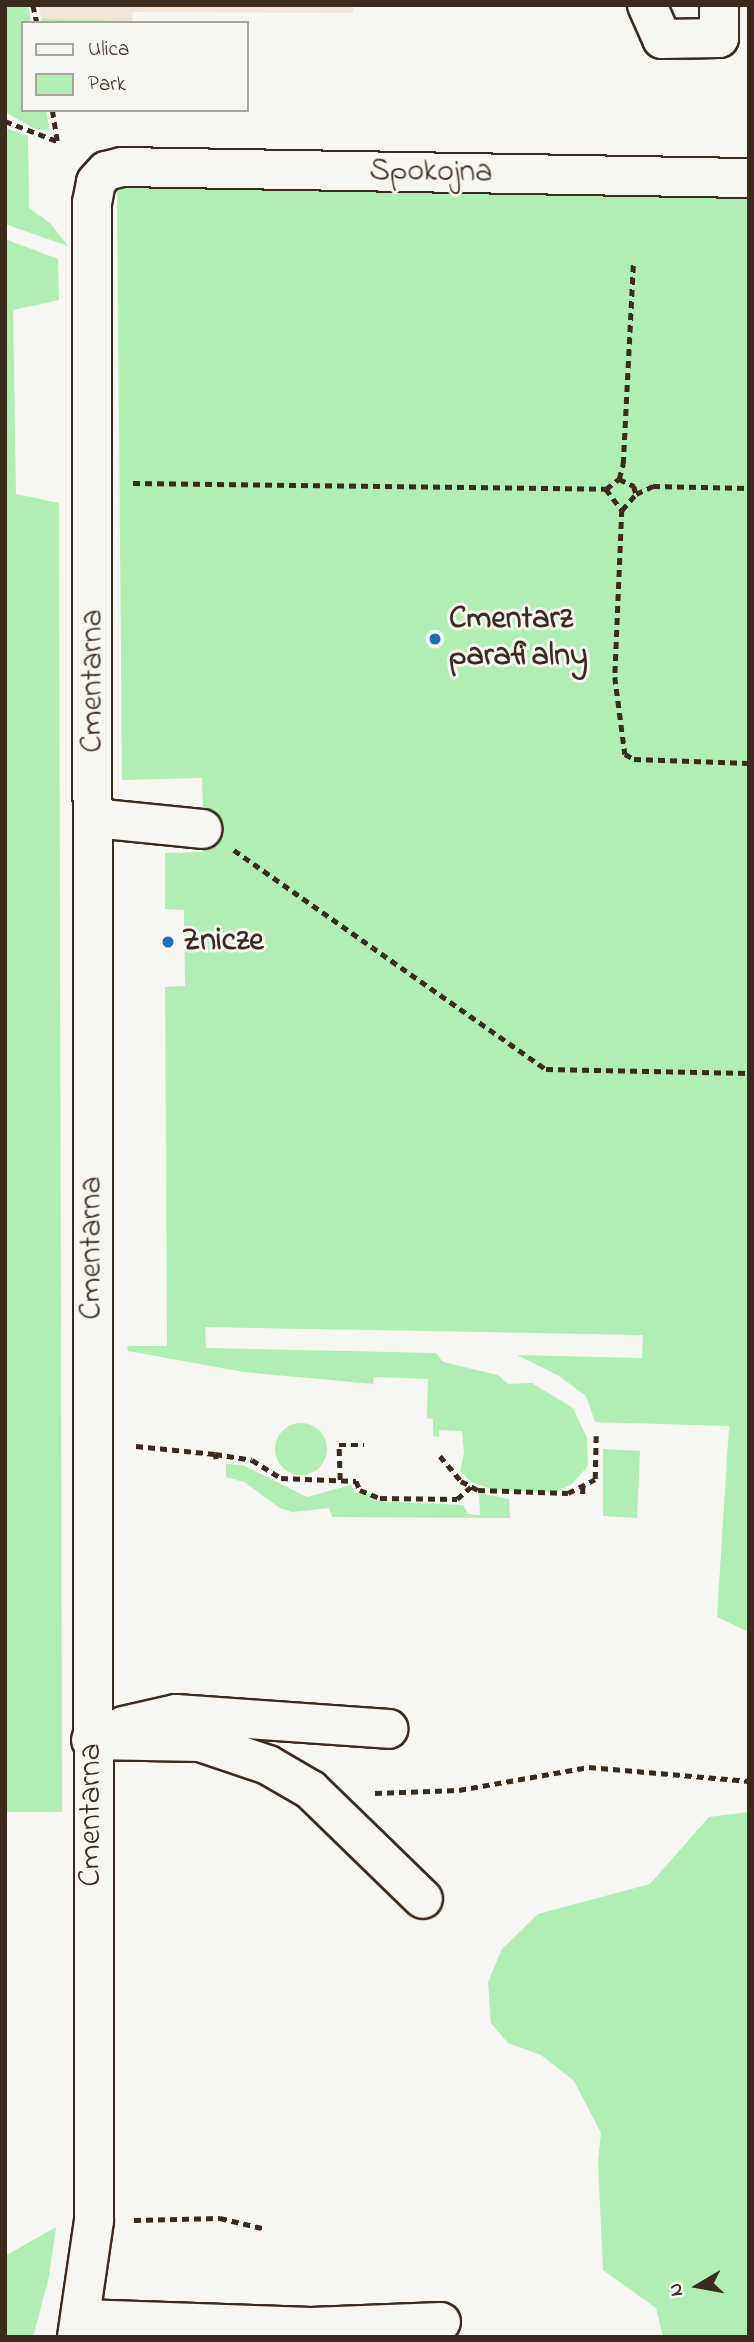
<!DOCTYPE html>
<html>
<head>
<meta charset="utf-8">
<style>
  body { margin:0 }
  #map { position:relative; width:754px; height:2342px; overflow:hidden; background:#f6f6f2; font-family:"Indie Flower",sans-serif }
  div>[style] { position:absolute }
  .built>* { inset:0; background:#f2e5d7 }
  .green>* { inset:0; background:#b1eeb3 }
  .round { border-radius:50% }
  .path>* { height:4.5px; margin-top:-2.25px; transform-origin:0; background:repeating-linear-gradient(90deg,#3b2a1e 0 7px,transparent 0 12px) }
  .roads { filter:drop-shadow(2px 0 #3b2a1e) drop-shadow(-2px 0 #3b2a1e) drop-shadow(0 2px #3b2a1e) drop-shadow(0 -2px #3b2a1e) }
  .minor>* { height:38px; margin:-19px; padding:0 19px; transform-origin:19px; border-radius:19px; background:#f6f6f2 }
  .dots>* { width:19px; height:19px; translate:-50% -50%; box-sizing:border-box; border:4px solid #f6f6f2; border-radius:50% }
  span { translate:-50% -50%; white-space:nowrap; text-align:center; line-height:1.15; -webkit-text-stroke:6px #f6f6f2; paint-order:stroke }
  .street-label { font-size:32px; color:#3b2a1e }
  .poi-label { font-size:32px; color:#3b2a1e; font-weight:700 }
  .left { translate:0 -50%; text-align:left }
  .frame { position:absolute; inset:0; border:7px solid #3b2a1e; pointer-events:none }
  .legend { position:absolute; left:21px; top:21px; width:228px; height:91px; box-sizing:border-box; background:#f6f6f2; border:2px solid #aba49d; margin:0; padding:9px 12px; list-style:none; font-size:21px; color:#3b2a1e }
  .legend li { display:flex; align-items:center; gap:14px; height:35px }
  .legend b { width:35px; border:2px solid #aba49d }
  .north { position:absolute; left:663px; top:2251px; width:70px; height:70px; -webkit-text-stroke:5px #f6f6f2; paint-order:stroke; rotate:260deg; font-size:19px; font-weight:700; line-height:28px; text-align:center; color:#3b2a1e }
  .north::after { content:''; display:block; margin:auto; width:24px; height:32px; background:#3b2a1e; clip-path:polygon(50% 0,100% 100%,50% 72%,0 100%) }
</style>
</head>
<body>
<div id="map">
  <div class="built">
    <i style="clip-path:polygon(39px 5px,353px 5px,353px 13px,133px 12px,132px 23px,42px 23px)"></i>
  </div>
  <div class="green">
    <i style="clip-path:polygon(5px 5px,28px 5px,31px 23px,23px 23px,23px 110px,46px 110px,50px 131px,35px 129px,5px 112px)"></i>
    <i style="clip-path:polygon(41px 19px,132px 21px,42px 23px)"></i>
    <i style="clip-path:polygon(5px 128px,28px 136px,29px 208px,50px 223px,68px 246px,5px 224px)"></i>
    <i style="clip-path:polygon(117px 188px,749px 194px,749px 1632px,717px 1617px,729px 1426px,595px 1422px,586px 1396px,559px 1376px,517px 1355px,642px 1358px,643px 1335px,205px 1327px,206px 1348px,436px 1353px,443px 1362px,498px 1375px,508px 1384px,532px 1383px,573px 1408px,587px 1438px,588px 1466px,572px 1484px,556px 1492px,495px 1490px,471px 1482px,460px 1471px,464px 1453px,462px 1431px,439px 1430px,439px 1437px,433px 1436px,433px 1419px,427px 1418px,428px 1379px,374px 1377px,373px 1384px,244px 1372px,128px 1351px,127px 1346px,167px 1346px,165px 987px,185px 986px,184px 910px,165px 909px,165px 853px,203px 852px,203px 810px,202px 778px,122px 780px)"></i>
    <i style="clip-path:polygon(5px 239px,58px 259px,59px 300px,13px 310px,16px 494px,59px 503px,62px 1812px,5px 1812px)"></i>
    <i class="round" style="left:275px;top:1423px;width:52px;height:52px"></i>
    <i style="clip-path:polygon(603px 1449px,640px 1451px,637px 1518px,603px 1516px)"></i>
    <i style="clip-path:polygon(226px 1464px,243px 1465px,307px 1497px,351px 1485px,355px 1493px,371px 1494px,376px 1501px,463px 1505px,468px 1514px,480px 1515px,479px 1493px,509px 1499px,510px 1518px,332px 1517px,329px 1508px,292px 1512px,280px 1508px,244px 1482px,226px 1477px)"></i>
    <i style="clip-path:polygon(749px 1812px,749px 2337px,663px 2337px,656px 2308px,603px 2270px,598px 2161px,601px 2133px,574px 2081px,541px 2055px,508px 2043px,491px 2023px,488px 1982px,502px 1949px,538px 1914px,650px 1884px,709px 1817px)"></i>
    <i style="clip-path:polygon(56px 2227px,49px 2276px,33px 2337px,5px 2337px,5px 2256px)"></i>
  </div>
  <div class="path">
    <i style="left:33px;top:5px;width:18px;rotate:77deg"></i>
    <i style="left:5px;top:121px;width:56px;rotate:21deg"></i>
    <i style="left:57px;top:141px;width:31px;rotate:-99deg"></i>
    <i style="left:619px;top:479px;width:17px;rotate:25deg"></i>
    <i style="left:634px;top:486px;width:8px;rotate:76deg"></i>
    <i style="left:133px;top:483px;width:473px;rotate:0.7deg"></i>
    <i style="left:606px;top:489px;width:26px;rotate:53deg"></i>
    <i style="left:622px;top:510px;width:167px;rotate:92.4deg"></i>
    <i style="left:615px;top:677px;width:78px;rotate:82.6deg"></i>
    <i style="left:625px;top:754px;width:10px;rotate:29deg"></i>
    <i style="left:634px;top:759px;width:115px;rotate:2deg"></i>
    <i style="left:606px;top:489px;width:16px;rotate:-38deg"></i>
    <i style="left:619px;top:479px;width:16px;rotate:-75deg"></i>
    <i style="left:623px;top:464px;width:200px;rotate:-87.1deg"></i>
    <i style="left:622px;top:510px;width:21px;rotate:-49deg"></i>
    <i style="left:636px;top:494px;width:19px;rotate:-25deg"></i>
    <i style="left:653px;top:486px;width:96px;rotate:1.2deg"></i>
    <i style="left:234px;top:850px;width:381px;rotate:35.1deg"></i>
    <i style="left:546px;top:1069px;width:203px;rotate:1.1deg"></i>
    <i style="left:136px;top:1446px;width:79px;rotate:5.8deg"></i>
    <i style="left:440px;top:1456px;width:33px;rotate:50deg"></i>
    <i style="left:461px;top:1481px;width:19px;rotate:28deg"></i>
    <i style="left:478px;top:1490px;width:90px;rotate:1.9deg"></i>
    <i style="left:568px;top:1493px;width:30px;rotate:-27deg"></i>
    <i style="left:595px;top:1479px;width:43px;rotate:-88.7deg"></i>
    <i style="left:216px;top:1459px;width:5px;rotate:-101deg"></i>
    <i style="left:215px;top:1454px;width:37px;rotate:9deg"></i>
    <i style="left:252px;top:1460px;width:34px;rotate:32deg"></i>
    <i style="left:281px;top:1478px;width:75px;rotate:2.3deg"></i>
    <i style="left:356px;top:1481px;width:10px;rotate:66deg"></i>
    <i style="left:360px;top:1490px;width:22px;rotate:22deg"></i>
    <i style="left:380px;top:1498px;width:77px;rotate:0.7deg"></i>
    <i style="left:457px;top:1499px;width:18px;rotate:-41deg"></i>
    <i style="left:340px;top:1480px;width:35px;rotate:-92deg"></i>
    <i style="left:339px;top:1445px;width:25px"></i>
    <i style="left:583px;top:1487px;width:9px;rotate:90deg"></i>
    <i style="left:375px;top:1793px;width:84px;rotate:-2deg"></i>
    <i style="left:459px;top:1790px;width:132px;rotate:-10deg"></i>
    <i style="left:589px;top:1767px;width:161px;rotate:5deg"></i>
    <i style="left:134px;top:2220px;width:86px;rotate:-1.3deg"></i>
    <i style="left:220px;top:2218px;width:47px;rotate:13.4deg"></i>
  </div>
  <div class="roads">
    <div class="minor">
      <i style="left:647px;top:5px;width:37px;rotate:66deg"></i>
      <i style="left:662px;top:39px;width:57px;rotate:-1deg"></i>
      <i style="left:719px;top:38px;width:33px;rotate:-90deg"></i>
      <i style="left:94px;top:818px;width:109px;rotate:5.8deg"></i>
      <i style="left:123px;top:1726px;width:54px;rotate:-12.8deg"></i>
      <i style="left:176px;top:1714px;width:213px;rotate:4deg"></i>
      <i style="left:91px;top:1740px;width:109px;rotate:1.1deg"></i>
      <i style="left:200px;top:1742px;width:72px;rotate:18.7deg"></i>
      <i style="left:268px;top:1765px;width:50px;rotate:30.2deg"></i>
      <i style="left:311px;top:1790px;width:156px;rotate:44.2deg"></i>
      <i style="left:82px;top:2319px;width:229px;rotate:2deg"></i>
      <i style="left:311px;top:2327px;width:130px;rotate:-2.2deg"></i>
      <i style="left:77px;top:2337px;width:117px;rotate:-81.7deg"></i>
      <i style="left:94px;top:2221px;width:2018px;rotate:-90.06deg"></i>
      <i style="left:92px;top:203px;width:21px;rotate:-79deg"></i>
      <i style="left:96px;top:182px;width:15px;rotate:-48deg"></i>
      <i style="left:106px;top:171px;width:16px;rotate:-14deg"></i>
      <i style="left:122px;top:167px;width:627px;rotate:1.01deg"></i>
    </div>
  </div>
  <div class="dots">
    <i style="left:435px;top:639px;background:#1f6fb2"></i>
    <i style="left:168px;top:942px;background:#1f6fb2"></i>
  </div>
  <div class="street-label">
    <span style="left:431px;top:173px;rotate:1deg">Spokojna</span>
    <span style="left:94px;top:681px;rotate:-90deg">Cmentarna</span>
    <span style="left:93px;top:1248px;rotate:-90deg">Cmentarna</span>
    <span style="left:92px;top:1815px;rotate:-90deg">Cmentarna</span>
  </div>
  <div class="poi-label">
    <span class="left" style="left:449px;top:639px">Cmentarz<br>parafialny</span>
    <span class="left" style="left:182px;top:942px">Znicze</span>
  </div>
  <div class="frame"></div>
  <ul class="legend">
  <li><b style="height:9px;background:#f6f6f2"></b>Ulica</li>
  <li><b style="height:19px;background:#b1eeb3"></b>Park</li>
  </ul>
  <div class="north">N</div>
</div>
</body>
</html>
